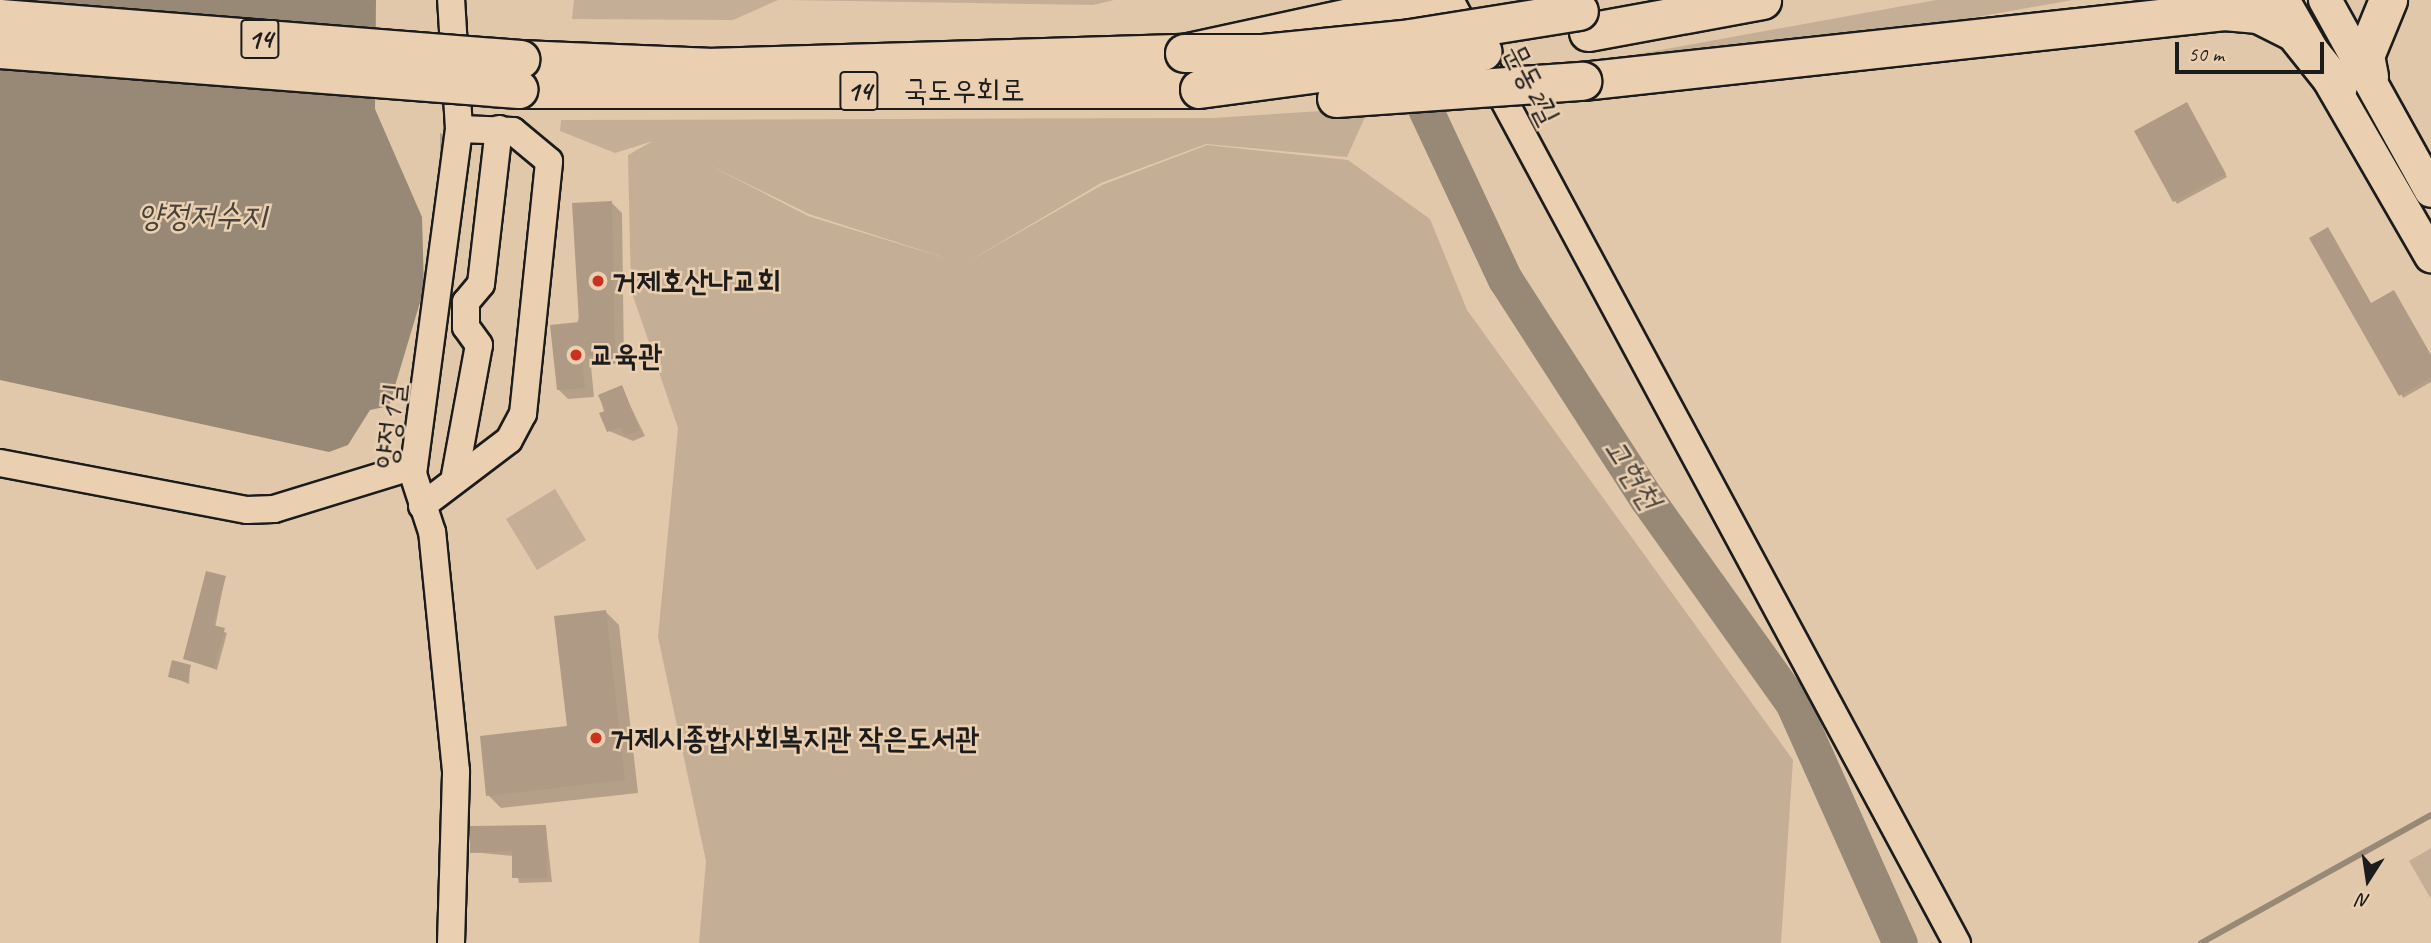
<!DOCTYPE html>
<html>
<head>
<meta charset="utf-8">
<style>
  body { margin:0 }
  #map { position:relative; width:2431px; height:943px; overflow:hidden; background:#e2c8ab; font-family:Caveat,"Poor Story",sans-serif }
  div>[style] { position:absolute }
  .green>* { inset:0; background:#c4ae96 }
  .water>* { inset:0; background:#988976 }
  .shadow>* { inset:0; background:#0003 }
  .stream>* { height:6px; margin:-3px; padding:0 3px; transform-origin:3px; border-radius:3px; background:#988976 }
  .river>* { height:35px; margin:-17.5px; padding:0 17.5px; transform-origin:17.5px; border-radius:17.5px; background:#988976 }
  .building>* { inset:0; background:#ae9a85 }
  .roads { filter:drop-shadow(2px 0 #1c1c1c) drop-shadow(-2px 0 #1c1c1c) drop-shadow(0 2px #1c1c1c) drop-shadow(0 -2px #1c1c1c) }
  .minor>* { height:26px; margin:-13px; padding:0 13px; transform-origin:13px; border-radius:13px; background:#eacfb1 }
  .major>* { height:32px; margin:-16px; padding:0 16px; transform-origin:16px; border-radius:16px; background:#eacfb1 }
  .highway>* { height:37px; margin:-18.5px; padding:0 18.5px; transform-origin:18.5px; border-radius:18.5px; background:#eacfb1 }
  .bridges { filter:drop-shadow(2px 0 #1c1c1c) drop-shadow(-2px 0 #1c1c1c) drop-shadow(0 2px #1c1c1c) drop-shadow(0 -2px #1c1c1c) }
  .highway-bridge>* { height:37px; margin:-18.5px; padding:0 18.5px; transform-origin:18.5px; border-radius:18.5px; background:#eacfb1 }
  .dots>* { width:19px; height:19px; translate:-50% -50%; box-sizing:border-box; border:4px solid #eacfb1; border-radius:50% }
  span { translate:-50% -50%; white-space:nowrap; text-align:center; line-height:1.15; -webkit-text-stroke:5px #eacfb1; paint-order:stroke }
  .shield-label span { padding:2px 5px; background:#eacfb1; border:2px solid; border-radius:5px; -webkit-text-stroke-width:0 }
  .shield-label { font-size:28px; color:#1c1c1c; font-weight:700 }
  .street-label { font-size:30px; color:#1c1c1c }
  .poi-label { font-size:30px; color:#1c1c1c; font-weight:700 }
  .left { translate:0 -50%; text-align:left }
  .water-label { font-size:32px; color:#47423c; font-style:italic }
  .north { position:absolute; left:2333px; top:845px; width:70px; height:70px; -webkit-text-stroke:5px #eacfb1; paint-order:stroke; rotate:192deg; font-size:19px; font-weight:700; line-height:28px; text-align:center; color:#1c1c1c }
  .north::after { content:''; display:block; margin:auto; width:24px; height:32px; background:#1c1c1c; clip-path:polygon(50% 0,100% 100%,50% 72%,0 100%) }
  .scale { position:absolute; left:2175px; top:42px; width:149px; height:32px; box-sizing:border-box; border:4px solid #1c1c1c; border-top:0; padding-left:9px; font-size:21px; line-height:24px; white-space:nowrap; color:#1c1c1c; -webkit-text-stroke:5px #eacfb1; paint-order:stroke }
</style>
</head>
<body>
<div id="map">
  <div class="green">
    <i style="clip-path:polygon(574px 0,778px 0,733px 20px,572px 19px)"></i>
    <i style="clip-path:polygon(784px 0,1114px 0,1093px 5px)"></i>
    <i style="clip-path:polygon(1936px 0,2072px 0,1899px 31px,1595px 62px)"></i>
    <i style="clip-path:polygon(evenodd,1369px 108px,1347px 157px,1206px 144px,1101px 183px,964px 264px,1102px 185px,1207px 145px,1348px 160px,1430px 219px,1467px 310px,1793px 760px,1781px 943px,699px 943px,706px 861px,658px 637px,678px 428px,631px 290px,628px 155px,653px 141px,615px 153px,560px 131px,561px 120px,1213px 118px,1369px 108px,705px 163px,809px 214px,952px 260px,808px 216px,705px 163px)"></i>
    <i style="clip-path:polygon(555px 489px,586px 540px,537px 570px,506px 519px)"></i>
    <i style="clip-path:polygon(2431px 848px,2431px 899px,2409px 861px)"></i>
  </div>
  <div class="water">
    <i style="clip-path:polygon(0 0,376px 0,375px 109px,422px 217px,424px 289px,389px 406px,370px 410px,348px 445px,329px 452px,0 380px)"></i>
  </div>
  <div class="shadow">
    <i style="clip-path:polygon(2189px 107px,2227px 177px,2177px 204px,2136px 132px)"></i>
    <i style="clip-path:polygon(440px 133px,445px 135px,441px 163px,440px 163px)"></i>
    <i style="clip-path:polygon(612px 203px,622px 213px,624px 363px,591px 366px,594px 397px,568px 399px,558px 389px)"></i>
    <i style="clip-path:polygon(2328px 229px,2372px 305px,2431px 356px,2431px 382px,2403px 398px)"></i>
    <i style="clip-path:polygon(621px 387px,645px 436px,633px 441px,609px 431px,600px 396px)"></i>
    <i style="clip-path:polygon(225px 577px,215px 628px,227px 633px,217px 670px,185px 659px)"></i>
    <i style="clip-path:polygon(606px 612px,619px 625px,638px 793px,501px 808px,488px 795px,569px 728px)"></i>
    <i style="clip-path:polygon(190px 667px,189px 684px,170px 676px)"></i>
    <i style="clip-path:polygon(546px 827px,552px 882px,519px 883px,514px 856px,471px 852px)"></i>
  </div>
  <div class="stream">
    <i style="left:2201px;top:943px;width:263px;rotate:-29.1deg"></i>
  </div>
  <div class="river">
    <i style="left:1406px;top:68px;width:233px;rotate:64.9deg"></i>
    <i style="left:1505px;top:279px;width:262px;rotate:57.2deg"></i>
    <i style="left:1647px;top:499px;width:249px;rotate:54.5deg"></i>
    <i style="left:1792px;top:702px;width:264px;rotate:65.9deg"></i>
  </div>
  <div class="building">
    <i style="clip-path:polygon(2187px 102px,2226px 174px,2173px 202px,2134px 131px)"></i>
    <i style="clip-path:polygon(612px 201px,615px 353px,582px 357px,585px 388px,557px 390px,550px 325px,579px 322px,572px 203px)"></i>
    <i style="clip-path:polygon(2328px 227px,2371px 303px,2394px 290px,2431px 355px,2431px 378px,2399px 396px,2309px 238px)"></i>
    <i style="clip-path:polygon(622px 385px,640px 430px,625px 436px,621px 427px,607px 432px,599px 413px,605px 411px,598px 395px)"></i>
    <i style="clip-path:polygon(206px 571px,226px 576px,213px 625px,225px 628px,214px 668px,183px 659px)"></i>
    <i style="clip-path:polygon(606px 610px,625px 780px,486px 796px,480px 736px,567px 726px,554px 616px)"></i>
    <i style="clip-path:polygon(172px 660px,191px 665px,187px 682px,168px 677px)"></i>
    <i style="clip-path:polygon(546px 825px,547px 878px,512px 878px,512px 851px,470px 853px,470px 826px)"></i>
  </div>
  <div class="roads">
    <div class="minor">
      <i style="left:1450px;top:0;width:1071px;rotate:61.74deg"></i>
      <i style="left:0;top:463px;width:251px;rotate:10.8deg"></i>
      <i style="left:247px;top:510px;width:27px;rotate:-2deg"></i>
      <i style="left:274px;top:509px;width:146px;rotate:-17.1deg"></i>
      <i style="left:454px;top:481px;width:138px;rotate:-79.6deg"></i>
      <i style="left:479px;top:345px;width:22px;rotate:-126deg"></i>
      <i style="left:466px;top:327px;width:25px;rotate:-90deg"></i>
      <i style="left:466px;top:302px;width:23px;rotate:-50deg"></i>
      <i style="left:481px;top:284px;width:156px;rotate:-83.4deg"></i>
      <i style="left:422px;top:506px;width:109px;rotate:-37.2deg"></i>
      <i style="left:509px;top:440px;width:30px;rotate:-62deg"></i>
      <i style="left:523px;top:414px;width:254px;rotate:-84.1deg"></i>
      <i style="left:549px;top:161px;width:47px;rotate:-140.2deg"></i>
      <i style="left:513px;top:131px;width:54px;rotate:-177.9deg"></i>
      <i style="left:451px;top:943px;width:172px;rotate:-88.3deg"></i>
      <i style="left:456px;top:771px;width:240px;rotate:-95.7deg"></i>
      <i style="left:432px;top:532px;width:61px;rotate:-108.1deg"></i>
      <i style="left:413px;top:474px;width:348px;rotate:-82.4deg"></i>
      <i style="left:459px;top:129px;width:129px;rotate:-93.5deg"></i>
    </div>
    <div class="major">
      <i style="left:2283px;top:0;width:296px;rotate:60deg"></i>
      <i style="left:2325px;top:0;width:218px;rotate:61deg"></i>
    </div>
    <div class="highway">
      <i style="left:1588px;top:32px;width:177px;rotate:-10.4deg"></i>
      <i style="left:520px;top:59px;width:187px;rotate:2.4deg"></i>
      <i style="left:707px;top:67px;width:477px;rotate:-1.7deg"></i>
      <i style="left:1184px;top:53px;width:249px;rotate:-12.3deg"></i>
      <i style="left:2369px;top:76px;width:20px;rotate:-101deg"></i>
      <i style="left:2365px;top:56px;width:61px;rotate:-67.7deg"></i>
      <i style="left:1582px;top:81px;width:646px;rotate:-6.22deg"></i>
      <i style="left:2224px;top:11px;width:34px;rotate:5deg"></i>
      <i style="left:2258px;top:14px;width:40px;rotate:26.6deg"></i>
      <i style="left:2294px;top:32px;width:70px;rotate:51.3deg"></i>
      <i style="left:518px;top:89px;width:681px"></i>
    </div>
  </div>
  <div class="bridges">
    <div class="highway-bridge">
      <i style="left:0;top:18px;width:522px;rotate:4.51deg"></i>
      <i style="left:0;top:49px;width:520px;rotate:4.42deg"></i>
      <i style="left:1184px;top:53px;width:79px"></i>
      <i style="left:1263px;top:53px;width:148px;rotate:-5.8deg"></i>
      <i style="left:1410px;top:38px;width:171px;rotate:-9.1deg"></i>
      <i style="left:1199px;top:89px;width:286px;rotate:-7.6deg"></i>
      <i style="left:1336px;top:98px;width:247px;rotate:-4deg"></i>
    </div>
  </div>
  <div class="dots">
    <i style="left:598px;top:281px;background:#c8321e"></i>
    <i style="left:576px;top:355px;background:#c8321e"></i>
    <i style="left:596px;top:738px;background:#c8321e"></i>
  </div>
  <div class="shield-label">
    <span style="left:260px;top:39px">14</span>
    <span style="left:859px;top:91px">14</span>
  </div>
  <div class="street-label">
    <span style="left:1532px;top:84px;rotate:63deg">문동2길</span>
    <span style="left:964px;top:90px">국도우회로</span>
    <span style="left:390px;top:426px;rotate:-84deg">양정1길</span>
  </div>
  <div class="poi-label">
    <span class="left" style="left:612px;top:281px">거제호산나교회</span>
    <span class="left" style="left:590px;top:355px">교육관</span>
    <span class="left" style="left:610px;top:738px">거제시종합사회복지관 작은도서관</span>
  </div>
  <div class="water-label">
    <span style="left:202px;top:216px">양정저수지</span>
    <span style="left:1632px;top:474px;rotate:57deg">고현천</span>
  </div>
  <div class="north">N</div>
  <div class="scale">50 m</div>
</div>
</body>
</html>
